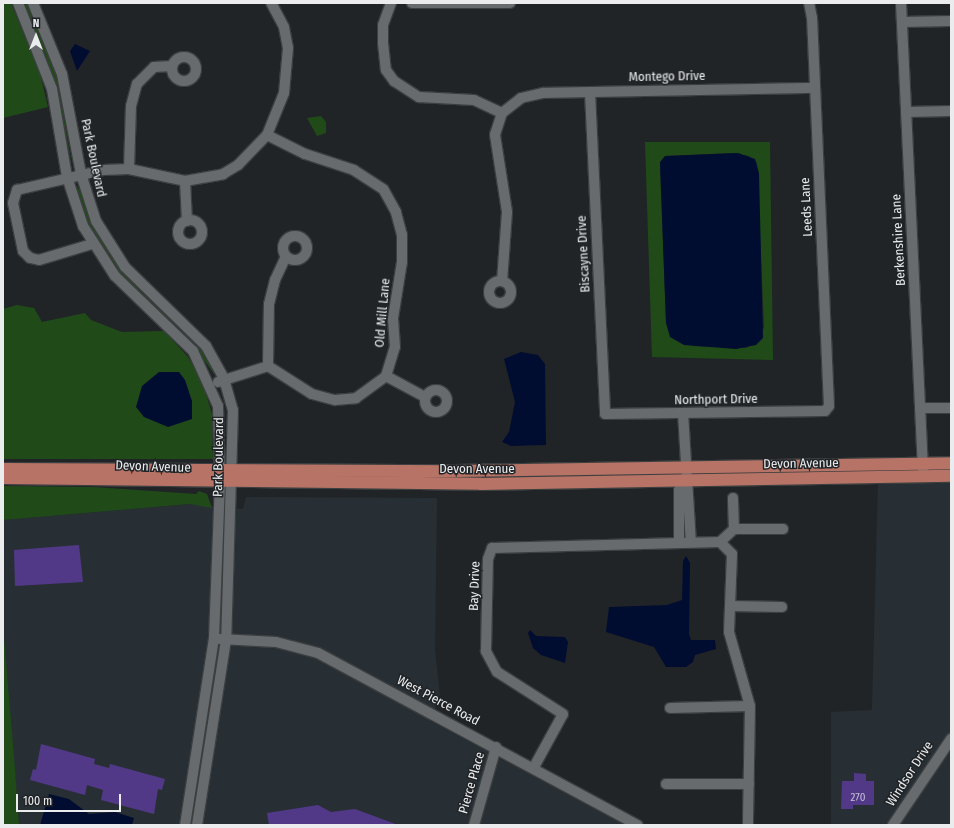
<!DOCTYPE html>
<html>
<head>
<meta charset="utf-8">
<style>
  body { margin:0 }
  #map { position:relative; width:954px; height:828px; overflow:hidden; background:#212427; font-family:"Fira Sans Condensed",sans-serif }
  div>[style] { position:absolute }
  .built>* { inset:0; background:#272f35 }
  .green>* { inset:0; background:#204b19 }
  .water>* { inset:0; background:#000d30 }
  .building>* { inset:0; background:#523988 }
  .roads { filter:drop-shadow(1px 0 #3c3f40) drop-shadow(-1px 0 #3c3f40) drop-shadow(0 1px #3c3f40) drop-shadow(0 -1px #3c3f40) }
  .minor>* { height:10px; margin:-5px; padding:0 5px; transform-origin:5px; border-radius:5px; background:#686b6e }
  .minor>.ring { margin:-5px; padding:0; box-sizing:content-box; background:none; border:10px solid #686b6e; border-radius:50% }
  .major>* { height:12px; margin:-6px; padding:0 6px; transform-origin:6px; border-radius:6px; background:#b77365 }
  span { translate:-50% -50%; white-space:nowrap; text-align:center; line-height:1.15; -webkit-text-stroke:3px #212427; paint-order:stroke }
  .number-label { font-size:11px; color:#c4bfd4 }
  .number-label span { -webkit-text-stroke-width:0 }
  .street-label { font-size:13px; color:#eaecee }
  .frame { position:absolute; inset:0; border:4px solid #eaecee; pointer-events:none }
  .north { position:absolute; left:16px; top:16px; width:40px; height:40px; -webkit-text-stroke:3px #212427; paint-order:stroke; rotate:0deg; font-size:11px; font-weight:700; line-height:16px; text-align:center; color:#eaecee }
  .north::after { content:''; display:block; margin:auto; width:14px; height:18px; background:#eaecee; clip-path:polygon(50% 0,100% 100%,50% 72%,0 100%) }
  .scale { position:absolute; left:16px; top:794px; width:105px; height:18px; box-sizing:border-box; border:2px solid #eaecee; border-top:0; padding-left:5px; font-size:12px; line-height:14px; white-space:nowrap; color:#eaecee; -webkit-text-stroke:3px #212427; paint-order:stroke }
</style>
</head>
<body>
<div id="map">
  <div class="built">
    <i style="clip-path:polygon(951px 480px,951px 825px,831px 825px,831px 712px,872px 710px,878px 482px)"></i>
    <i style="clip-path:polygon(246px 497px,437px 498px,435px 649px,440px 697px,430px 721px,624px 825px,19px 825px,3px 625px,3px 520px,190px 504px,243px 509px)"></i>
  </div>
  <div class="green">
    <i style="clip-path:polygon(3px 3px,11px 3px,40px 74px,48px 107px,3px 118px)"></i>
    <i style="clip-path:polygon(23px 3px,28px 3px,57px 73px,72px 167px,55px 85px)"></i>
    <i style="clip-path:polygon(321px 116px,326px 122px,326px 133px,317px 136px,307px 118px)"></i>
    <i style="clip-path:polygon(evenodd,645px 142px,770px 142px,773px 360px,652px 357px,645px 142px,731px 153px,749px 156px,757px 163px,764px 328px,747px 348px,692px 346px,666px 323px,660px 165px,665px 156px,731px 153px)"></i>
    <i style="clip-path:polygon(77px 185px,111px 256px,140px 291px,202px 348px,215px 375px,182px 331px,123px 279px,89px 228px,80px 206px)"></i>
    <i style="clip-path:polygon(17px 305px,34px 308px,42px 322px,85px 313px,91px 320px,122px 332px,164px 331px,188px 357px,203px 384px,212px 414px,213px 459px,3px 459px,3px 309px)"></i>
    <i style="clip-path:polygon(3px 486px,93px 487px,196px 494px,199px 491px,207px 494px,212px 508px,190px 504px,3px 520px)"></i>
    <i style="clip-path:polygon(3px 625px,15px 769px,19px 825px,3px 825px)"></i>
  </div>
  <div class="water">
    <i style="clip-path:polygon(75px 44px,90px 51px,77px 71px,70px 51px)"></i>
    <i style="clip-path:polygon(738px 153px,755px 159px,759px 173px,763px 338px,756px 345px,736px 349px,684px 345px,670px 337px,666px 323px,660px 162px,665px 156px)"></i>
    <i style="clip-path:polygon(521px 352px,538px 355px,545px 364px,546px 445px,511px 446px,502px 442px,509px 432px,515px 402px,504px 359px)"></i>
    <i style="clip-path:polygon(159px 372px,179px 372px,185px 380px,192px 401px,192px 419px,168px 427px,144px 417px,136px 407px,142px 386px)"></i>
    <i style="clip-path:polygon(686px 556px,690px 563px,689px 634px,691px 640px,715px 640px,716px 649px,695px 655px,693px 662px,686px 667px,666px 667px,654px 647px,606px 632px,609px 607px,667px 605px,682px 600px,683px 561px)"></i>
    <i style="clip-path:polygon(530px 630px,536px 636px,565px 637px,568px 642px,565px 663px,541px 655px,533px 648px,528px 633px)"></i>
    <i style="clip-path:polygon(49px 794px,69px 799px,89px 814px,115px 812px,134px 818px,132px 825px,40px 825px)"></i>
  </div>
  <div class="building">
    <i style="clip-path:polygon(79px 545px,83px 582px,15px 586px,14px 550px)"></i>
    <i style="clip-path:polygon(41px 744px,95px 759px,94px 764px,109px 768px,110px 764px,165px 779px,162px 790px,158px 789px,154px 814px,101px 800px,103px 790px,87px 785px,85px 795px,30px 780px,33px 769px,36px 770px)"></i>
    <i style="clip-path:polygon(854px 773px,866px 774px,866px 781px,874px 781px,874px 805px,853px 805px,853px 809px,841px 809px,842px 781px,854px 781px)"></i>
    <i style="clip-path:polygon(318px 805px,331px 812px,355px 809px,398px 825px,269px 825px,267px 813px)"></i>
  </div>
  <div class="roads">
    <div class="minor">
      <i style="left:18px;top:3px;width:92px;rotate:68.4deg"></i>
      <i style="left:52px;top:89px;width:89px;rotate:80.3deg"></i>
      <i style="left:67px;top:177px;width:52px;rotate:71.9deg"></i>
      <i style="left:83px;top:226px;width:59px;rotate:57.4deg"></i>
      <i style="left:115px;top:276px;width:108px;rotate:43.9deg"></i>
      <i style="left:193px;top:351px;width:60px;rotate:65.6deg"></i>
      <i style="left:218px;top:406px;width:76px;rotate:88.5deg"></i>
      <i style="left:220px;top:482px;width:156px;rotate:92.2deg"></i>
      <i style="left:214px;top:638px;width:189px;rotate:98.8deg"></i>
      <i style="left:33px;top:3px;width:77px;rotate:67.8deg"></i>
      <i style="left:62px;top:74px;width:102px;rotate:79.2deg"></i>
      <i style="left:81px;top:174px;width:49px;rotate:72.3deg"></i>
      <i style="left:96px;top:221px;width:54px;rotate:57.8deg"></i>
      <i style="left:125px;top:267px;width:113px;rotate:44.3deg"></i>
      <i style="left:206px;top:346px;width:38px;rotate:61deg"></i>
      <i style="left:224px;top:379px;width:32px;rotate:74deg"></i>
      <i style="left:233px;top:410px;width:230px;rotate:91.7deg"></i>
      <i style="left:226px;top:640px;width:187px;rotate:98.9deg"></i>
      <i style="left:391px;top:3px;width:23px;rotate:110deg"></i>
      <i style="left:383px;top:25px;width:18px;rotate:90deg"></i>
      <i style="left:383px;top:43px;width:27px;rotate:84deg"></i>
      <i style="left:386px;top:70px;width:14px;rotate:54deg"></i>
      <i style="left:394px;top:81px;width:30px;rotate:33deg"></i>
      <i style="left:419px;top:97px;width:55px;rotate:3.1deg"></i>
      <i style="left:474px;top:100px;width:31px;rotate:25deg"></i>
      <i style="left:502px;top:113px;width:24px;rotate:-38deg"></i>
      <i style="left:521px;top:98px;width:23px;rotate:-13deg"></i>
      <i style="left:543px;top:93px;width:272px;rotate:-1.1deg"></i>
      <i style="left:412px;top:3px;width:98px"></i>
      <i style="left:901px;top:3px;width:474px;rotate:87.3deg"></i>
      <i style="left:902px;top:22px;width:49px;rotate:-1.2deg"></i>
      <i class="ring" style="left:172px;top:57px;width:14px;height:14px"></i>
      <i style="left:590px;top:92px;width:322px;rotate:87.3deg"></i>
      <i style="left:605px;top:414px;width:220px;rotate:-0.8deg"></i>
      <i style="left:825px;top:411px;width:6px;rotate:-51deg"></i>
      <i style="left:829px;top:406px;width:388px;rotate:-92.5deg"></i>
      <i style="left:812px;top:18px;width:15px;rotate:-101deg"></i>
      <i style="left:906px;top:112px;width:45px;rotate:-1.3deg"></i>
      <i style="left:502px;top:113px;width:23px;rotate:108deg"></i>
      <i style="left:495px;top:135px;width:78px;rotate:81.1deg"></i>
      <i style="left:507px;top:212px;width:69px;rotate:94.1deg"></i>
      <i style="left:129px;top:169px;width:63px;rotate:-88.2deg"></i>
      <i style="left:131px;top:106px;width:23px;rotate:-75deg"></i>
      <i style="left:137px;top:84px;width:24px;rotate:-45deg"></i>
      <i style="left:154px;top:67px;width:18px;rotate:-3deg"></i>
      <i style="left:185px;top:181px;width:40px;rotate:87.1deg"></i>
      <i class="ring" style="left:178px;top:220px;width:14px;height:14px"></i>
      <i class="ring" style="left:283px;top:236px;width:14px;height:14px"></i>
      <i style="left:92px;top:244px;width:55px;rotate:163.2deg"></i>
      <i style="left:39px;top:260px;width:9px;rotate:-167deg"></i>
      <i style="left:30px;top:258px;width:10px;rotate:-135deg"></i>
      <i style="left:23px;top:251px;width:49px;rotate:-101.8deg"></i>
      <i style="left:13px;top:203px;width:14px;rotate:-73deg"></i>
      <i style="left:17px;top:190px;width:88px;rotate:-13.1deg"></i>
      <i style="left:103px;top:170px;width:26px;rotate:-2deg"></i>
      <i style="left:129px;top:169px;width:57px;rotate:12.1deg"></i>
      <i style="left:185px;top:181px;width:39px;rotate:-10deg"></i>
      <i style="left:223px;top:174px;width:17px;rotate:-31deg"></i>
      <i style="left:238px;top:165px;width:42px;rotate:-46deg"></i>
      <i style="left:267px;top:135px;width:45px;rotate:-68deg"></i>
      <i style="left:284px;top:93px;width:45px;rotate:-84.9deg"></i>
      <i style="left:288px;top:48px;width:21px;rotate:-101deg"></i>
      <i style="left:284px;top:27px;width:27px;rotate:-118deg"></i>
      <i class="ring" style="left:489px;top:281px;width:12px;height:12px"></i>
      <i style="left:268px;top:366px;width:62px;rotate:-89.1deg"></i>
      <i style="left:269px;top:304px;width:25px;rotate:-76deg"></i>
      <i style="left:275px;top:280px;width:26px;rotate:-65deg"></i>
      <i style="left:386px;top:376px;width:44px;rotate:28.3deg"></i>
      <i style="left:218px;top:382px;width:52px;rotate:-17.7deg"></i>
      <i style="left:268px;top:366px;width:52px;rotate:32.5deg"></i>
      <i style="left:312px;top:394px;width:24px;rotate:15deg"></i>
      <i style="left:335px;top:400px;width:21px;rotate:-5deg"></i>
      <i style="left:356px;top:398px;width:37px;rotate:-36deg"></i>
      <i style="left:386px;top:376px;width:30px;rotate:-73deg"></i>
      <i style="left:395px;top:347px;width:29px;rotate:-94deg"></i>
      <i style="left:393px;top:318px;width:57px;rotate:-80.9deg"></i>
      <i style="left:402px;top:262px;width:27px;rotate:-90deg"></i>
      <i style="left:402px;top:235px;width:24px;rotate:-105deg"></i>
      <i style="left:396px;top:212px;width:26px;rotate:-119deg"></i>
      <i style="left:383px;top:189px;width:35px;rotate:-147deg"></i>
      <i style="left:354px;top:170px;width:52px;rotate:-161.9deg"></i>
      <i style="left:305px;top:154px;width:42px;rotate:-153.4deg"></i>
      <i class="ring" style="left:425px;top:390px;width:12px;height:12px"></i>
      <i style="left:920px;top:408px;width:31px"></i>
      <i style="left:683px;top:413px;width:129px;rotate:86.5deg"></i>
      <i style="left:734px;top:529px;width:49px"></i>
      <i style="left:720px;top:542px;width:19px;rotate:-43deg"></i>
      <i style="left:734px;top:529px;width:31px;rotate:-92deg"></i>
      <i style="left:679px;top:543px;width:53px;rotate:-90deg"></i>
      <i style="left:679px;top:490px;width:12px;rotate:-59deg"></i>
      <i style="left:730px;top:606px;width:52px;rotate:1.1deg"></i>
      <i style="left:220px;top:639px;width:56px;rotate:3.1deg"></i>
      <i style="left:276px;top:642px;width:43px;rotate:14.7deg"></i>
      <i style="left:318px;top:653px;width:363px;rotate:28.3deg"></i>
      <i style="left:670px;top:708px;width:80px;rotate:-1.4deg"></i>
      <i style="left:534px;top:767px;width:60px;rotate:-61.3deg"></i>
      <i style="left:563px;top:714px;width:78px;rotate:-147.5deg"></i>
      <i style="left:497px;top:672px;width:24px;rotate:-118deg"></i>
      <i style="left:486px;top:651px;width:92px;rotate:-88.8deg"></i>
      <i style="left:488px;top:559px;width:12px;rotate:-70deg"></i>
      <i style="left:492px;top:548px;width:228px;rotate:-1.5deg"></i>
      <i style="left:720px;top:542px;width:17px;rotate:45deg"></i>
      <i style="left:732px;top:554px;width:78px;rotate:92.2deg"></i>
      <i style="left:729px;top:632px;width:77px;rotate:74.2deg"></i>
      <i style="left:750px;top:706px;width:119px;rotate:91deg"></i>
      <i style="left:666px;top:784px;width:83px"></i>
      <i style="left:474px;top:825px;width:81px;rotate:-74.2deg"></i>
      <i style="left:893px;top:825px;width:104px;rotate:-56deg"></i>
    </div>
    <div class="major">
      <i style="left:3px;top:469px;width:452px;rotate:0.3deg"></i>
      <i style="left:455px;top:471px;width:496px;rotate:-0.9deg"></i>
      <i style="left:3px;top:478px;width:478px;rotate:0.7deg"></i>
      <i style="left:481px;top:484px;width:470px;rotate:-1deg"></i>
    </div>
  </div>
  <div class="number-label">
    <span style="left:858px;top:798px">270</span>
  </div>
  <div class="street-label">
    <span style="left:667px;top:77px;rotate:-1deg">Montego Drive</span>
    <span style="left:93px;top:158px;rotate:78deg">Park Boulevard</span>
    <span style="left:807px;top:207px;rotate:-93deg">Leeds Lane</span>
    <span style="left:899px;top:240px;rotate:-93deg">Berkenshire Lane</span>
    <span style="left:584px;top:254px;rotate:-93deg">Biscayne Drive</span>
    <span style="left:383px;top:313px;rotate:-85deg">Old Mill Lane</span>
    <span style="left:716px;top:400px;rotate:-1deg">Northport Drive</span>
    <span style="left:219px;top:457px;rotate:-89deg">Park Boulevard</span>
    <span style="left:801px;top:464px;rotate:-1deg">Devon Avenue</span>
    <span style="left:153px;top:467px;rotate:2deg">Devon Avenue</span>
    <span style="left:477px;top:469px">Devon Avenue</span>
    <span style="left:475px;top:586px;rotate:-88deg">Bay Drive</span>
    <span style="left:438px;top:701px;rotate:28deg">West Pierce Road</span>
    <span style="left:910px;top:774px;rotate:-57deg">Windsor Drive</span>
    <span style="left:472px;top:783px;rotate:-74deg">Pierce Place</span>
  </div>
  <div class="frame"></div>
  <div class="north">N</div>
  <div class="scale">100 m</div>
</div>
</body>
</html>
